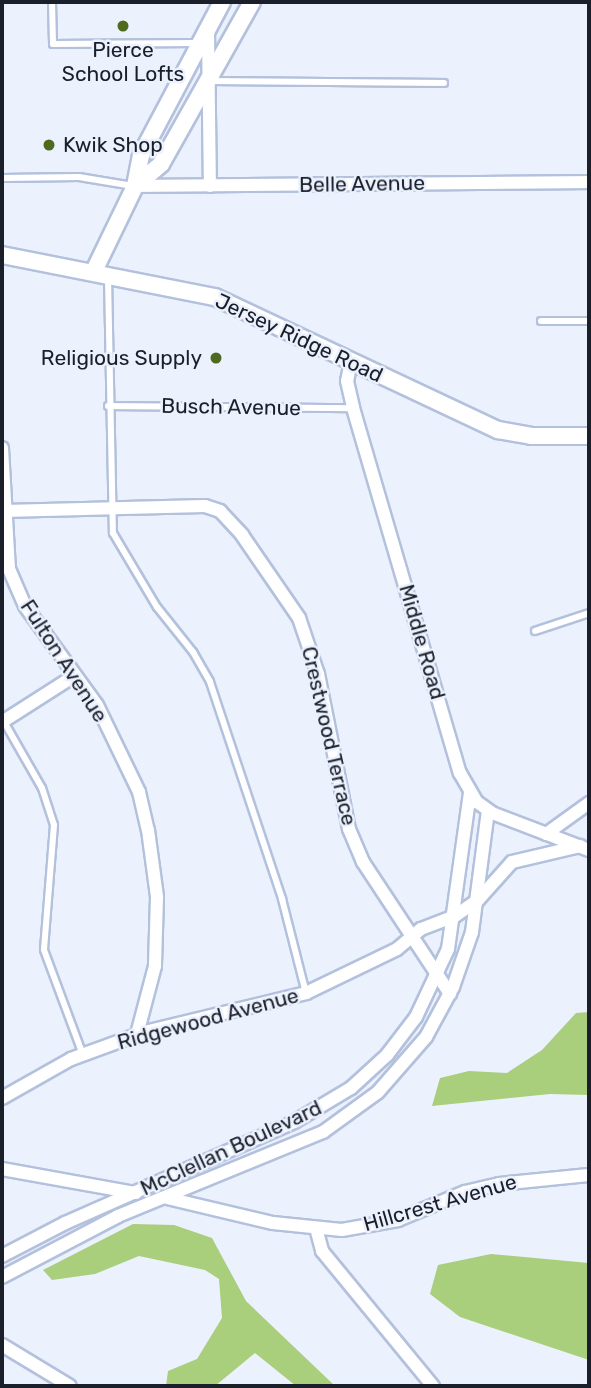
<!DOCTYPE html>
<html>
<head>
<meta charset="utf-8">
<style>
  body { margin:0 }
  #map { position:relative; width:591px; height:1388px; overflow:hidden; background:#ebf1fd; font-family:Rubik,sans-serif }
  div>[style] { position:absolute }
  .forest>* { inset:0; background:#a9ce7c }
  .roads { filter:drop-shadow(2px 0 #b3c1dd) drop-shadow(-2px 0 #b3c1dd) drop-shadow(0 2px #b3c1dd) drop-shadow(0 -2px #b3c1dd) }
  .lane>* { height:6px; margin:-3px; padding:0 3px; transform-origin:3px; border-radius:3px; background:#fff }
  .street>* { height:12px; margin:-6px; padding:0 6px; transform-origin:6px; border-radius:6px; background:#fff }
  .secondary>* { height:16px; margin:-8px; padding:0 8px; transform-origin:8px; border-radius:8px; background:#fff }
  .dots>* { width:19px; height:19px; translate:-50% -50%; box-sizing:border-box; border:4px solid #ebf1fd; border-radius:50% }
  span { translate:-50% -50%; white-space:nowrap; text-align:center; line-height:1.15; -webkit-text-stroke:5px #ebf1fd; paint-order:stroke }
  .poi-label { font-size:21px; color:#1a1f2a }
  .left { translate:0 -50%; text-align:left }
  .right { translate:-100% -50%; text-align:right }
  .street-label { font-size:21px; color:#1a1f2a }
  .frame { position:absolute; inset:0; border:4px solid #1a1f2a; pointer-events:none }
</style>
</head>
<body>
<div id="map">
  <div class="forest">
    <i style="clip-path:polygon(589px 1012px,589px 1095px,550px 1094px,432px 1106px,440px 1078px,469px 1071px,507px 1073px,542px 1050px,576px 1013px)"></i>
    <i style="clip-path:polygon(133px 1224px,174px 1225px,212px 1238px,246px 1301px,335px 1386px,296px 1386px,255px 1353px,215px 1386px,166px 1386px,168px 1371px,197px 1359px,222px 1318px,219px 1279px,205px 1270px,139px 1256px,95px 1274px,52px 1280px,43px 1270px)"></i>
    <i style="clip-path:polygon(491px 1254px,589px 1263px,589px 1360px,460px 1317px,430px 1294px,438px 1265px)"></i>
  </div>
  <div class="roads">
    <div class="lane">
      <i style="left:52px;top:2px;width:42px;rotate:88.6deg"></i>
      <i style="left:53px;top:44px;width:145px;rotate:-0.4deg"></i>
      <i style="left:212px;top:81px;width:232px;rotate:0.5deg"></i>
      <i style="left:2px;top:178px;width:77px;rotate:-0.7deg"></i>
      <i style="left:79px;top:177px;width:55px;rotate:9.5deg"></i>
      <i style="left:108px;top:277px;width:256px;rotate:88.9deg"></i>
      <i style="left:113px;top:533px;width:86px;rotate:59.3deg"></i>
      <i style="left:157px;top:607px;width:58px;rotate:51.3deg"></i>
      <i style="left:193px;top:652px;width:34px;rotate:60deg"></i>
      <i style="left:210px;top:682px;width:229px;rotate:71.6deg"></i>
      <i style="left:282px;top:899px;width:97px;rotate:75.7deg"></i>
      <i style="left:541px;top:321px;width:48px"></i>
      <i style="left:108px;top:406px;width:245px;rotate:0.5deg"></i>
      <i style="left:535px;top:631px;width:57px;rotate:-18.4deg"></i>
      <i style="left:3px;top:720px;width:78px;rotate:60.2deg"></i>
      <i style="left:42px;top:788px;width:39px;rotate:72deg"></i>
      <i style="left:54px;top:825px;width:125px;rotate:94.6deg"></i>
      <i style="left:44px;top:950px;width:112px;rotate:69.6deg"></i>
    </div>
    <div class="street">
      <i style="left:208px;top:30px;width:156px;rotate:89.3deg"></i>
      <i style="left:135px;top:186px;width:454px;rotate:-0.5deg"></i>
      <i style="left:351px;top:361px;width:20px;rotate:101deg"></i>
      <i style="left:347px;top:381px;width:28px;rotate:77deg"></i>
      <i style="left:353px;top:408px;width:380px;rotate:73.7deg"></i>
      <i style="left:460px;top:773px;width:34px;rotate:60deg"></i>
      <i style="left:477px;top:802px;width:19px;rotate:36deg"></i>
      <i style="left:492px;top:813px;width:104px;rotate:20.9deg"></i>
      <i style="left:2px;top:448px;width:121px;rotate:86.7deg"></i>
      <i style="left:9px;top:569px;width:40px;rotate:66.6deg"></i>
      <i style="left:25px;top:606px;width:122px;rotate:54deg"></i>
      <i style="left:97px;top:705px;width:97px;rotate:64.2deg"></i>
      <i style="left:139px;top:792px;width:39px;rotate:77deg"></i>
      <i style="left:148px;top:830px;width:68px;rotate:82.3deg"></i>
      <i style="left:157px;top:897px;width:69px;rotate:91.7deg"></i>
      <i style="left:155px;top:966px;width:70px;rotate:104.8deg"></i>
      <i style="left:3px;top:511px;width:202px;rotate:-1.4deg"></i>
      <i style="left:205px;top:506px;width:16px;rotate:18deg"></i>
      <i style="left:220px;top:511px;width:33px;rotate:47deg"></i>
      <i style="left:242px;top:535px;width:101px;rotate:55.5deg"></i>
      <i style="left:299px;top:618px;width:59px;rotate:71.3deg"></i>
      <i style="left:318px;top:674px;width:158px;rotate:78.7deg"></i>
      <i style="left:349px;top:829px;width:36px;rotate:67deg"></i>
      <i style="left:363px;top:862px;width:158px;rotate:56.6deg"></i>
      <i style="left:2px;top:722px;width:85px;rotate:-32.6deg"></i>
      <i style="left:546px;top:834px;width:53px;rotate:-35.8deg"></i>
      <i style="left:2px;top:1098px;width:79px;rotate:-29.5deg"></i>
      <i style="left:71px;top:1059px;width:79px;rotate:-20deg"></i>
      <i style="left:145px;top:1032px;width:166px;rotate:-13.6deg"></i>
      <i style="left:306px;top:993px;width:101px;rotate:-25.8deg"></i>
      <i style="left:397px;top:949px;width:31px;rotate:-40deg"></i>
      <i style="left:421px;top:929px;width:36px;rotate:-21deg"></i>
      <i style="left:455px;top:916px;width:28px;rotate:-35deg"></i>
      <i style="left:478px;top:900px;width:51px;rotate:-48.2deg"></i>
      <i style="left:512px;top:862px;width:70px;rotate:-13.2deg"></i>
      <i style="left:2px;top:1169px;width:136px;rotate:10.2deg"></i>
      <i style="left:167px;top:1198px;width:109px;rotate:13.3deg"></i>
      <i style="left:273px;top:1223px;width:69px;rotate:5.8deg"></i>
      <i style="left:342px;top:1230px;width:57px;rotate:-10.1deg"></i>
      <i style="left:398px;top:1220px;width:73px;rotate:-22.7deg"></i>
      <i style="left:465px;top:1192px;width:35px;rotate:-13deg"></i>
      <i style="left:499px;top:1184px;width:90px;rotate:-5.7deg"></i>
      <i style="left:316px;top:1228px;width:24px;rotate:75deg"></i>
      <i style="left:322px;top:1251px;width:175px;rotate:50.6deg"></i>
      <i style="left:2px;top:1256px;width:71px;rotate:-27.6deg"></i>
      <i style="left:65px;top:1223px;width:250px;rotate:-23.8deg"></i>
      <i style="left:294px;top:1122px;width:66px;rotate:-30.8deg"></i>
      <i style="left:351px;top:1088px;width:49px;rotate:-42.5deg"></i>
      <i style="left:387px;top:1055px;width:48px;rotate:-52.7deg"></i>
      <i style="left:416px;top:1017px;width:75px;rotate:-64.8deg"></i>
      <i style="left:448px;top:949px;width:158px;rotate:-82deg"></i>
      <i style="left:2px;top:1277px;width:131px;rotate:-27.7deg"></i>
      <i style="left:118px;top:1216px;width:222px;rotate:-22.3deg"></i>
      <i style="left:323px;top:1132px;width:68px;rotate:-36deg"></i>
      <i style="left:378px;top:1092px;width:73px;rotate:-48.9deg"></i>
      <i style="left:426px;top:1037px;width:57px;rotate:-61.6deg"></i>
      <i style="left:453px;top:987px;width:58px;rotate:-70.9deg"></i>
      <i style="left:472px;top:932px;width:122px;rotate:-82.5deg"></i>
      <i style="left:2px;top:1345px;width:79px;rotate:31.1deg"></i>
    </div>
    <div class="secondary">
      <i style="left:135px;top:186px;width:34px;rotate:-40deg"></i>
      <i style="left:161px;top:164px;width:186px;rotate:-60.7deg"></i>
      <i style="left:2px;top:255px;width:217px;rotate:11.2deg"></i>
      <i style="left:215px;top:297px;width:313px;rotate:25.2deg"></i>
      <i style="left:498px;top:430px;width:34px;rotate:10deg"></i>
      <i style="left:531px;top:436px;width:58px"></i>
      <i style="left:94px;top:271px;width:94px;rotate:-64.2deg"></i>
      <i style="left:135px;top:186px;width:32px;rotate:-79deg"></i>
      <i style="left:141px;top:155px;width:173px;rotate:-62.1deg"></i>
    </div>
  </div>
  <div class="dots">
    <i style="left:123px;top:26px;background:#4d6a1f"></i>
    <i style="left:49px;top:145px;background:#4d6a1f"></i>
    <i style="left:216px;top:358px;background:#4d6a1f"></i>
  </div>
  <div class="poi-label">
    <span style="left:123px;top:62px">Pierce<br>School Lofts</span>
    <span class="left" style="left:63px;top:145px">Kwik Shop</span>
    <span class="right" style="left:202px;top:358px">Religious Supply</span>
  </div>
  <div class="street-label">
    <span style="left:362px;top:184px;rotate:-1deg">Belle Avenue</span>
    <span style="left:299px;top:338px;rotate:25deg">Jersey Ridge Road</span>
    <span style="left:231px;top:407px;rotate:1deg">Busch Avenue</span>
    <span style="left:422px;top:642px;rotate:74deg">Middle Road</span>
    <span style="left:64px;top:661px;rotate:57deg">Fulton Avenue</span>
    <span style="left:329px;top:736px;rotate:77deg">Crestwood Terrace</span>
    <span style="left:208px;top:1019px;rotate:-15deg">Ridgewood Avenue</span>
    <span style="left:231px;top:1148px;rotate:-25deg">McClellan Boulevard</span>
    <span style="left:440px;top:1203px;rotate:-16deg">Hillcrest Avenue</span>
  </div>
  <div class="frame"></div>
</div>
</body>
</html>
